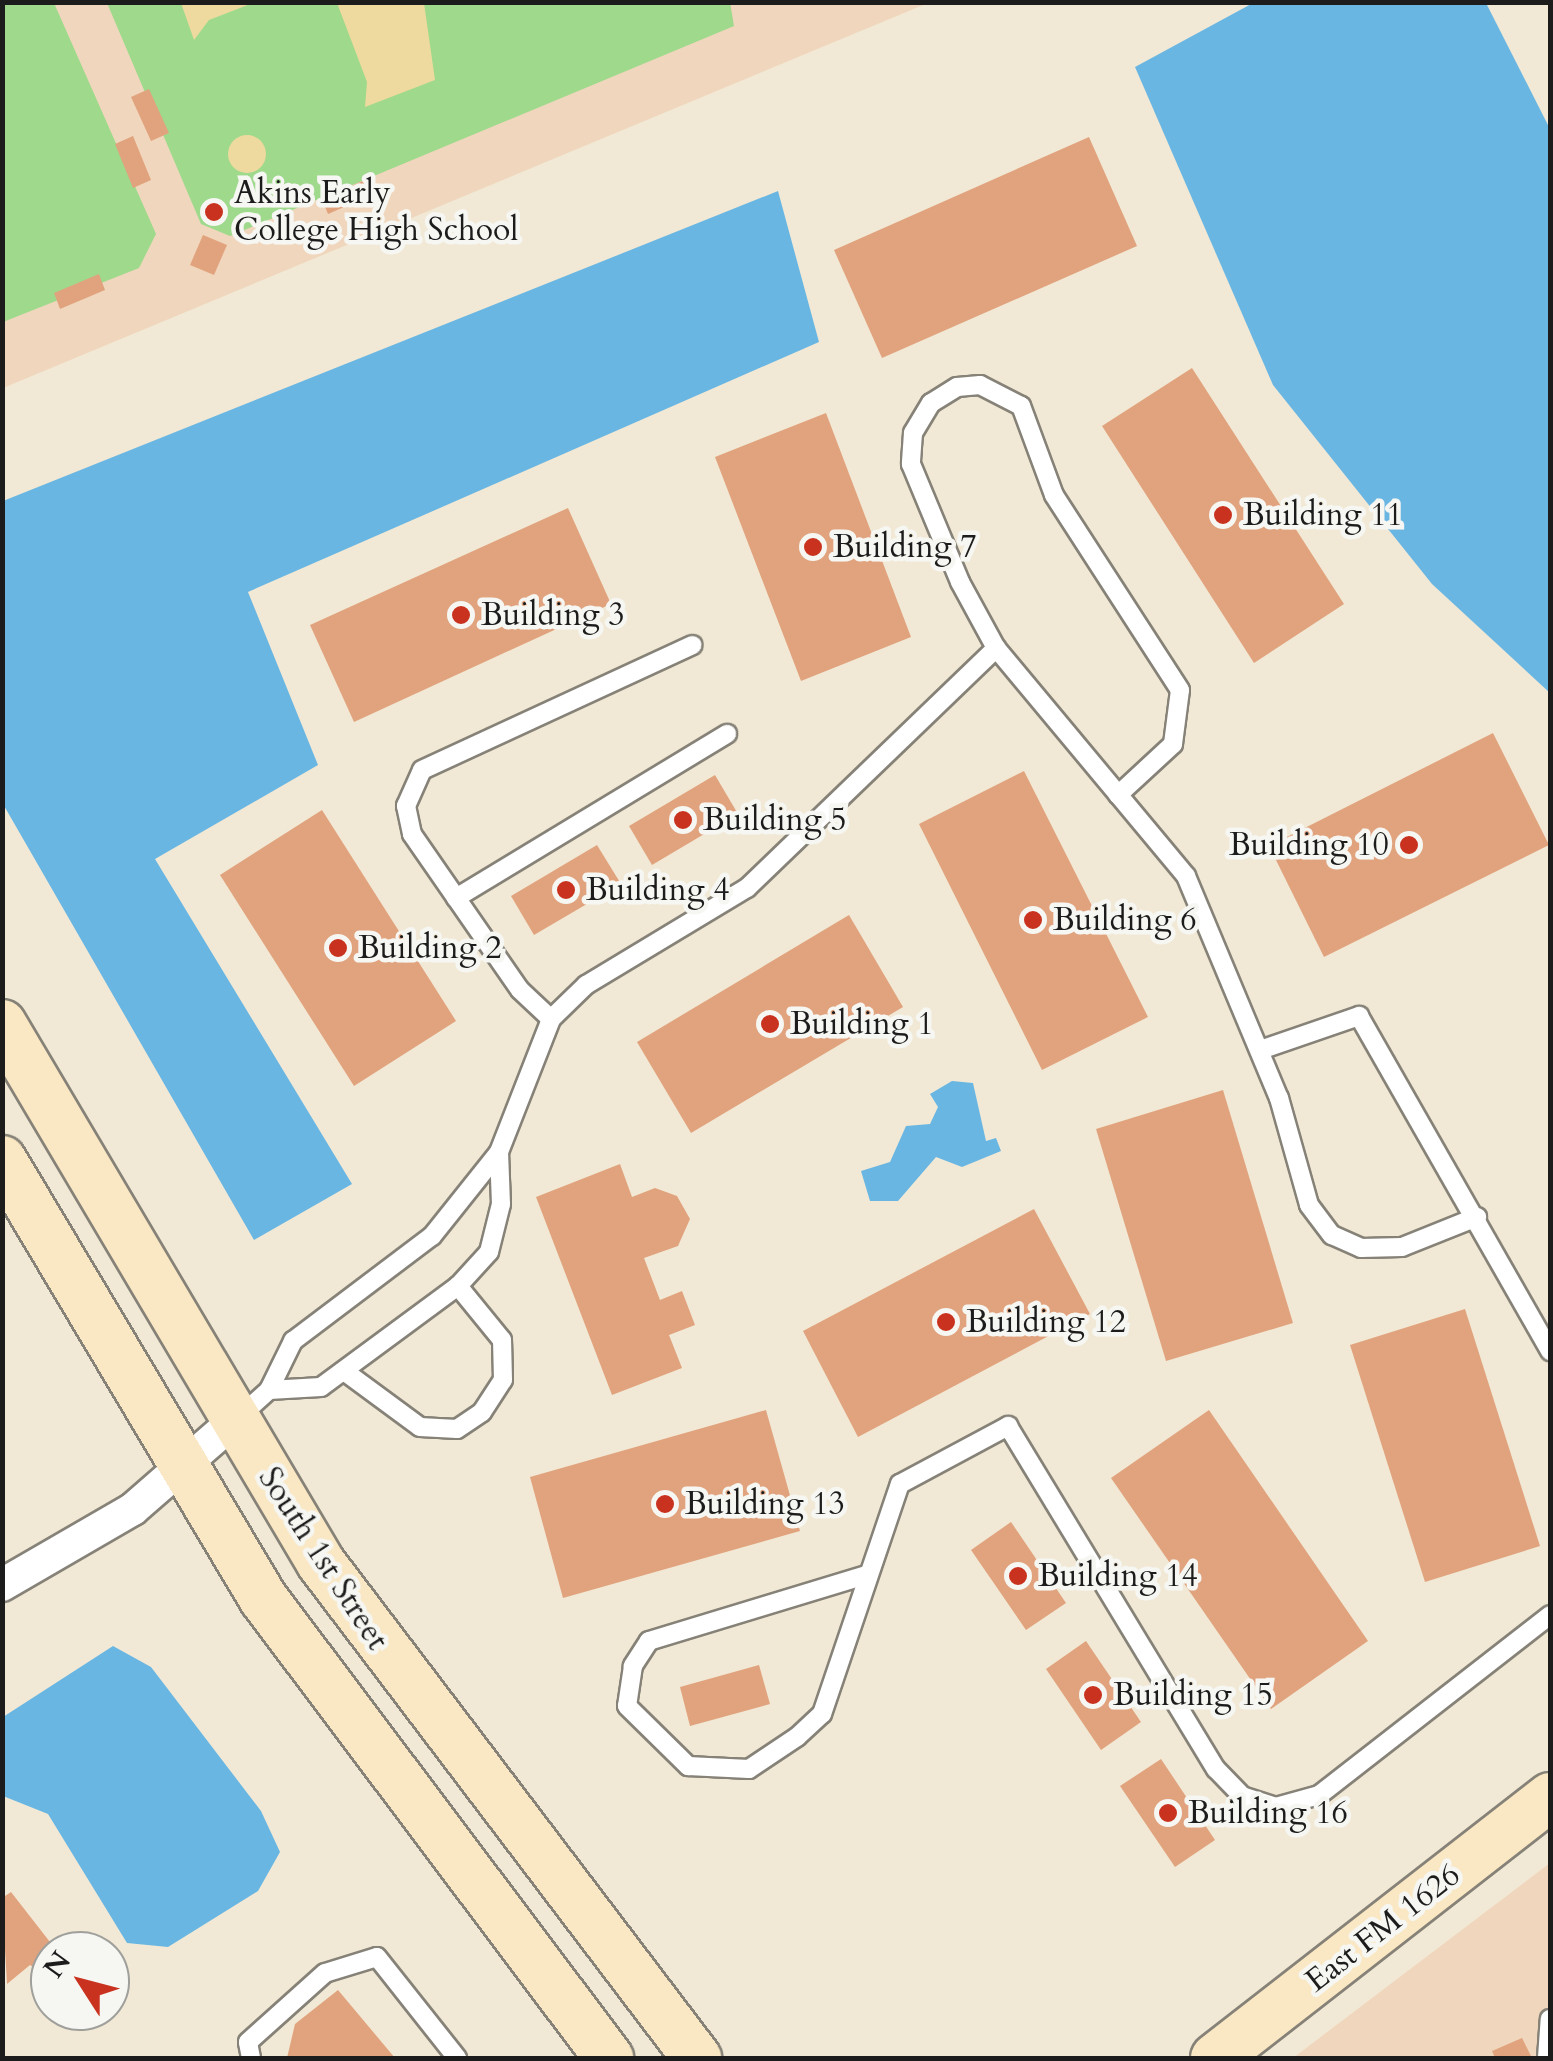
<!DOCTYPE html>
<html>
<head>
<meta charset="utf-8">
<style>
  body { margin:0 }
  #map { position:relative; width:1553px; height:2061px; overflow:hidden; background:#f1e9d5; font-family:Cardo,serif }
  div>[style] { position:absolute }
  .built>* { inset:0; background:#f0d6bc }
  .green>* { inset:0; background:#9ed98c }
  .sand>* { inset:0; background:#eeda9e }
  .round { border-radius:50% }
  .water>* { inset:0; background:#6ab6e3 }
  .building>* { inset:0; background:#e1a37e }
  .roads { filter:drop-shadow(2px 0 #868278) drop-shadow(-2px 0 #868278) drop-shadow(0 2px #868278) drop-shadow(0 -2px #868278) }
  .lane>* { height:18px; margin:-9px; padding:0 9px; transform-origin:9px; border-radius:9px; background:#fff }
  .street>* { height:32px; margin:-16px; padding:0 16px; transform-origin:16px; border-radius:16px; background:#fff }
  .secondary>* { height:48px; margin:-24px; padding:0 24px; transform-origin:24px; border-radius:24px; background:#fae7c3 }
  .dots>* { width:28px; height:28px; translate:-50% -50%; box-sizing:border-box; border:5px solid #f6f6f2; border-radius:50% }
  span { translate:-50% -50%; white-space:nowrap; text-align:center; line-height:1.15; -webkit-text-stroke:9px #f6f6f2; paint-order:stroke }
  .poi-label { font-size:32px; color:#1c1c1c }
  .left { translate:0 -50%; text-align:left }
  .right { translate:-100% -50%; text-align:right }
  .street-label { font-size:32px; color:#1c1c1c }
  .frame { position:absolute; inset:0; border:5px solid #1c1c1c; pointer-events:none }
  .north { position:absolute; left:30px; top:1931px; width:100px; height:100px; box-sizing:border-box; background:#f6f6f2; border:2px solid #9f9f9c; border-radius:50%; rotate:306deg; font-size:28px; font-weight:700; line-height:40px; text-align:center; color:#1c1c1c }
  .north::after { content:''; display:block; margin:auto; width:35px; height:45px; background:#c8321e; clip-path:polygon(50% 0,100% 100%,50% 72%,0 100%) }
</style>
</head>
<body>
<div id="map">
  <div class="built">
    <i style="clip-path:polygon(3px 3px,928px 3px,3px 388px)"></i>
    <i style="clip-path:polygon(1550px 1863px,1550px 2058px,1293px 2058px)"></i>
  </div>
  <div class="green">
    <i style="clip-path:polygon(730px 2px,734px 26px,230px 236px,201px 224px,107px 3px)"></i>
    <i style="clip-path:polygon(3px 3px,54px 3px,156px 234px,139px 268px,3px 322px)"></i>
  </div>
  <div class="sand">
    <i style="clip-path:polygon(181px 3px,181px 2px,253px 3px,209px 20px,194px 40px)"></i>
    <i style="clip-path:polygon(337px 3px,424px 3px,435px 80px,365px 107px,367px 82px)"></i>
    <i class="round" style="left:228px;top:135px;width:38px;height:38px"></i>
  </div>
  <div class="water">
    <i style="clip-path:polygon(1253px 3px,1486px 3px,1550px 129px,1550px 693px,1432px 584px,1273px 385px,1135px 67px)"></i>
    <i style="clip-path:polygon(778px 191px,819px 342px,248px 592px,318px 765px,155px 859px,352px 1184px,254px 1240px,3px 804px,3px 501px)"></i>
    <i style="clip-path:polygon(952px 1081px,973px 1083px,986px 1141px,996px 1138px,1001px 1151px,962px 1167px,936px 1157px,898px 1201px,870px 1201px,861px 1171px,890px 1162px,906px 1126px,930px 1124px,938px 1107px,930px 1094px)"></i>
    <i style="clip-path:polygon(113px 1646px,151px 1667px,261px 1811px,280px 1852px,258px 1891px,168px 1947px,127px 1943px,48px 1814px,3px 1796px,3px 1717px)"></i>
  </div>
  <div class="building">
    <i style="clip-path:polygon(149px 89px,169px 133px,151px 141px,131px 97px)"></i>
    <i style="clip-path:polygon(133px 136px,151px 180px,133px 188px,115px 144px)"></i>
    <i style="clip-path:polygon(1089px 137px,1137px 246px,882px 358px,834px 250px)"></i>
    <i style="clip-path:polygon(367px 179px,374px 194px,328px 214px,322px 199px)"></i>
    <i style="clip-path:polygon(203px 235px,227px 245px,214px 275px,190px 265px)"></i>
    <i style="clip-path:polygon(99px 274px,105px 290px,60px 309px,54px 293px)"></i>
    <i style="clip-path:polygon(1192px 368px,1344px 604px,1254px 663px,1102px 426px)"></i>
    <i style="clip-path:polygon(826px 413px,911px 637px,801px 681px,715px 457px)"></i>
    <i style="clip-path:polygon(568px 508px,611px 604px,354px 722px,310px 625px)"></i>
    <i style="clip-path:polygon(1493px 733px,1549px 845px,1324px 957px,1269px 846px)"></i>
    <i style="clip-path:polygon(1024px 771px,1148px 1017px,1042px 1070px,919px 824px)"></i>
    <i style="clip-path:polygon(715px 775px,738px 814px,652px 865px,629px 826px)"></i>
    <i style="clip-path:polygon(322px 810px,456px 1021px,354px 1086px,220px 875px)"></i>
    <i style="clip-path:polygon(597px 845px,621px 884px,534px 935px,511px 896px)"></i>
    <i style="clip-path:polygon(849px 915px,903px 1007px,691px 1133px,637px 1042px)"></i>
    <i style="clip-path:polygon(1223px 1090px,1293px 1323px,1166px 1361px,1096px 1129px)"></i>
    <i style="clip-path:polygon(620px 1164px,632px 1197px,655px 1188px,677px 1196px,690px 1219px,678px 1246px,644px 1258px,660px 1300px,682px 1291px,695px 1325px,669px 1335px,682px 1368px,612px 1395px,536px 1197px)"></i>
    <i style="clip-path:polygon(1034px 1209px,1090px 1314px,858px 1437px,803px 1331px)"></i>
    <i style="clip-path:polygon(1465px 1309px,1540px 1546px,1425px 1582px,1350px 1345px)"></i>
    <i style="clip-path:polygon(766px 1410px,800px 1531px,563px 1598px,530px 1477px)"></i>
    <i style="clip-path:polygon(1209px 1410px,1368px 1641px,1271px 1709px,1111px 1478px)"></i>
    <i style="clip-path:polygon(1011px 1522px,1066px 1603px,1026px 1630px,971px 1550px)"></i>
    <i style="clip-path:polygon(1086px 1641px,1141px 1722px,1101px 1750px,1046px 1669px)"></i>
    <i style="clip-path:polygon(759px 1665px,770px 1704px,690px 1726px,680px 1687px)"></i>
    <i style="clip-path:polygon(1161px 1759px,1215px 1840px,1175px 1867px,1120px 1786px)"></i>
    <i style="clip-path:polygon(11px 1892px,57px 1951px,43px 1974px,30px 1965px,7px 1984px,2px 1898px)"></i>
    <i style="clip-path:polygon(338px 1990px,395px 2058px,287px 2058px,295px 2024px)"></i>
    <i style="clip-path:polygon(1522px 2038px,1532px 2058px,1495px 2058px,1492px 2051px)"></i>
  </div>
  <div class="roads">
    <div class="lane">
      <i style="left:1118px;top:795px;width:75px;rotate:-42.8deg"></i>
      <i style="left:1173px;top:744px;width:54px;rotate:-82.6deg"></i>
      <i style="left:1180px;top:690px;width:232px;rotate:-122.9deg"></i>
      <i style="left:1054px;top:495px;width:95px;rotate:-110.3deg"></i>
      <i style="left:1021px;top:406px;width:46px;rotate:-152.9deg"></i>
      <i style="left:980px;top:385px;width:23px;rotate:175deg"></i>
      <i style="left:957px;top:387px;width:31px;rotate:148deg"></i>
      <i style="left:931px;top:403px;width:35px;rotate:121deg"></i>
      <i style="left:913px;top:433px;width:31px;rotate:94deg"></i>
      <i style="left:911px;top:464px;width:128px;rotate:67.4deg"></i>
      <i style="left:960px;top:582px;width:75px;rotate:61.4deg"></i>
      <i style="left:996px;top:648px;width:297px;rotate:50.2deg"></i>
      <i style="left:1186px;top:876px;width:241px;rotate:67.3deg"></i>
      <i style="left:1279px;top:1098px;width:111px;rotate:74.3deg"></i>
      <i style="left:1309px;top:1205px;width:38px;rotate:53deg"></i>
      <i style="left:1332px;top:1235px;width:32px;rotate:24deg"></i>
      <i style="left:1361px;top:1248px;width:41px;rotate:-1.4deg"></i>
      <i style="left:1402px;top:1247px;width:81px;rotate:-21.8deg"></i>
      <i style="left:456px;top:898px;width:317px;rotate:-31.2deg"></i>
      <i style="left:551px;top:1019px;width:42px;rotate:-136.9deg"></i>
      <i style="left:520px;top:990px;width:190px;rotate:-124.7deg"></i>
      <i style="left:412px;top:834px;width:29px;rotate:-102deg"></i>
      <i style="left:406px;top:806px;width:39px;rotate:-66deg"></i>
      <i style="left:422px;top:770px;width:298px;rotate:-24.8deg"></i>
      <i style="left:1260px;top:1050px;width:105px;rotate:-19deg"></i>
      <i style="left:1359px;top:1016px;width:386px;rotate:60.3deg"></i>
      <i style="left:344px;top:1371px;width:94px;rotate:36.4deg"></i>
      <i style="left:420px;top:1427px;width:37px;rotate:3deg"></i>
      <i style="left:457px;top:1429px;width:30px;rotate:-34deg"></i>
      <i style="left:482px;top:1412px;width:38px;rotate:-57deg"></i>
      <i style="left:503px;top:1380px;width:40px;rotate:-91.4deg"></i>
      <i style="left:502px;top:1340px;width:70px;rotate:-129.2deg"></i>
      <i style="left:269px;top:1390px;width:52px;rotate:-3.3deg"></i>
      <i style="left:321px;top:1387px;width:170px;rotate:-36.4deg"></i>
      <i style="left:458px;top:1286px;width:46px;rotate:-47.6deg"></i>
      <i style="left:489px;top:1252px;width:49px;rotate:-76deg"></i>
      <i style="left:501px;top:1204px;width:52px;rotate:-92.2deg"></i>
      <i style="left:238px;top:1418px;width:42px;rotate:-42.1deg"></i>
      <i style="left:269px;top:1390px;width:55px;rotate:-63.9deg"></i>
      <i style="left:293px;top:1341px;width:174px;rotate:-37.1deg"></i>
      <i style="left:432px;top:1236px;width:107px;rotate:-51.4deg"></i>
      <i style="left:499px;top:1152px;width:143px;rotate:-68.6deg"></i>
      <i style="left:551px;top:1019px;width:49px;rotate:-44.2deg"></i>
      <i style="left:586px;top:985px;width:188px;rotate:-31.1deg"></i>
      <i style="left:747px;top:888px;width:346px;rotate:-43.9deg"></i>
      <i style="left:866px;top:1575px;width:227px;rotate:163.1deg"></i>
      <i style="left:649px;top:1641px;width:30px;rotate:123deg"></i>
      <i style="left:633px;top:1666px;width:40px;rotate:98.5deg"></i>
      <i style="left:627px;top:1706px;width:86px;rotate:44.5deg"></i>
      <i style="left:688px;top:1766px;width:61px;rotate:2.8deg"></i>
      <i style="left:749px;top:1769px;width:58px;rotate:-33.7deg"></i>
      <i style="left:797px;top:1737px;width:34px;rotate:-43deg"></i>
      <i style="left:822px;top:1714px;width:243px;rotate:-71.3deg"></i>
      <i style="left:900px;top:1484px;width:123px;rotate:-28.2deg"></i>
      <i style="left:1008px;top:1426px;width:401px;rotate:58.8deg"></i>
      <i style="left:1216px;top:1769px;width:37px;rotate:46deg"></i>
      <i style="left:1242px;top:1796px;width:36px;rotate:18deg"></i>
      <i style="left:1276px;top:1807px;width:45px;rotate:-15.6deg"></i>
      <i style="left:1319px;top:1795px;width:293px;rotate:-37.9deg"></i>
      <i style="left:251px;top:2058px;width:16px;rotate:-101deg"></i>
      <i style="left:248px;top:2042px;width:103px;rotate:-41.9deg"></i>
      <i style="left:325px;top:1973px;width:54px;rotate:-17.1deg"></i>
      <i style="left:377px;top:1957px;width:129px;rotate:51.6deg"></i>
      <i style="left:1547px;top:2058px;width:39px;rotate:-86deg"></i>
    </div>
    <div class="street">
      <i style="left:2px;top:1585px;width:151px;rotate:-30.1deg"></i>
      <i style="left:133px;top:1509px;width:135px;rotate:-41.1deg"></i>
    </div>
    <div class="secondary">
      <i style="left:2px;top:1024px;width:626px;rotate:59.38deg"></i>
      <i style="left:321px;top:1563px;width:622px;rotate:52.78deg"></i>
      <i style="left:2px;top:1160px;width:510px;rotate:59.21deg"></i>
      <i style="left:263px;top:1598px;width:576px;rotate:53.05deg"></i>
      <i style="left:1215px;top:2058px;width:425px;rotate:-37.9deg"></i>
    </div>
  </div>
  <div class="dots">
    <i style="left:214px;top:212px;background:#c8321e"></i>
    <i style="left:1223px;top:515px;background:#c8321e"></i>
    <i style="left:813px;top:547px;background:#c8321e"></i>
    <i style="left:461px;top:615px;background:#c8321e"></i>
    <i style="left:683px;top:820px;background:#c8321e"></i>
    <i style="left:1409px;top:845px;background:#c8321e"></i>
    <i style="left:566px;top:890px;background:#c8321e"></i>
    <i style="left:1033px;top:920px;background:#c8321e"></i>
    <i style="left:338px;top:948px;background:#c8321e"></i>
    <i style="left:770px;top:1024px;background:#c8321e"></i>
    <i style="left:946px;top:1322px;background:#c8321e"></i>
    <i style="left:665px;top:1504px;background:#c8321e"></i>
    <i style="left:1018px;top:1576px;background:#c8321e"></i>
    <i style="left:1093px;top:1695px;background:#c8321e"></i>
    <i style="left:1168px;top:1813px;background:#c8321e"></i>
  </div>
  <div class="poi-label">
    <span class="left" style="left:234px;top:212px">Akins Early<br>College High School</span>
    <span class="left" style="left:1243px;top:515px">Building 11</span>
    <span class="left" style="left:833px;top:547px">Building 7</span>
    <span class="left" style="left:481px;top:615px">Building 3</span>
    <span class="left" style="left:703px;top:820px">Building 5</span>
    <span class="right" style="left:1389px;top:845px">Building 10</span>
    <span class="left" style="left:586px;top:890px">Building 4</span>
    <span class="left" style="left:1053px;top:920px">Building 6</span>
    <span class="left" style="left:358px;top:948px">Building 2</span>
    <span class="left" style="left:790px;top:1024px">Building 1</span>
    <span class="left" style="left:966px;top:1322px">Building 12</span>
    <span class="left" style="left:685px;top:1504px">Building 13</span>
    <span class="left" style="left:1038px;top:1576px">Building 14</span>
    <span class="left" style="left:1113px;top:1695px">Building 15</span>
    <span class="left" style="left:1188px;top:1813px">Building 16</span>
  </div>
  <div class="street-label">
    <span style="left:323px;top:1559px;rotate:57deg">South 1st Street</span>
    <span style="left:1383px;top:1928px;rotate:-38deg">East FM 1626</span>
  </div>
  <div class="frame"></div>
  <div class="north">N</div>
</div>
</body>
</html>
